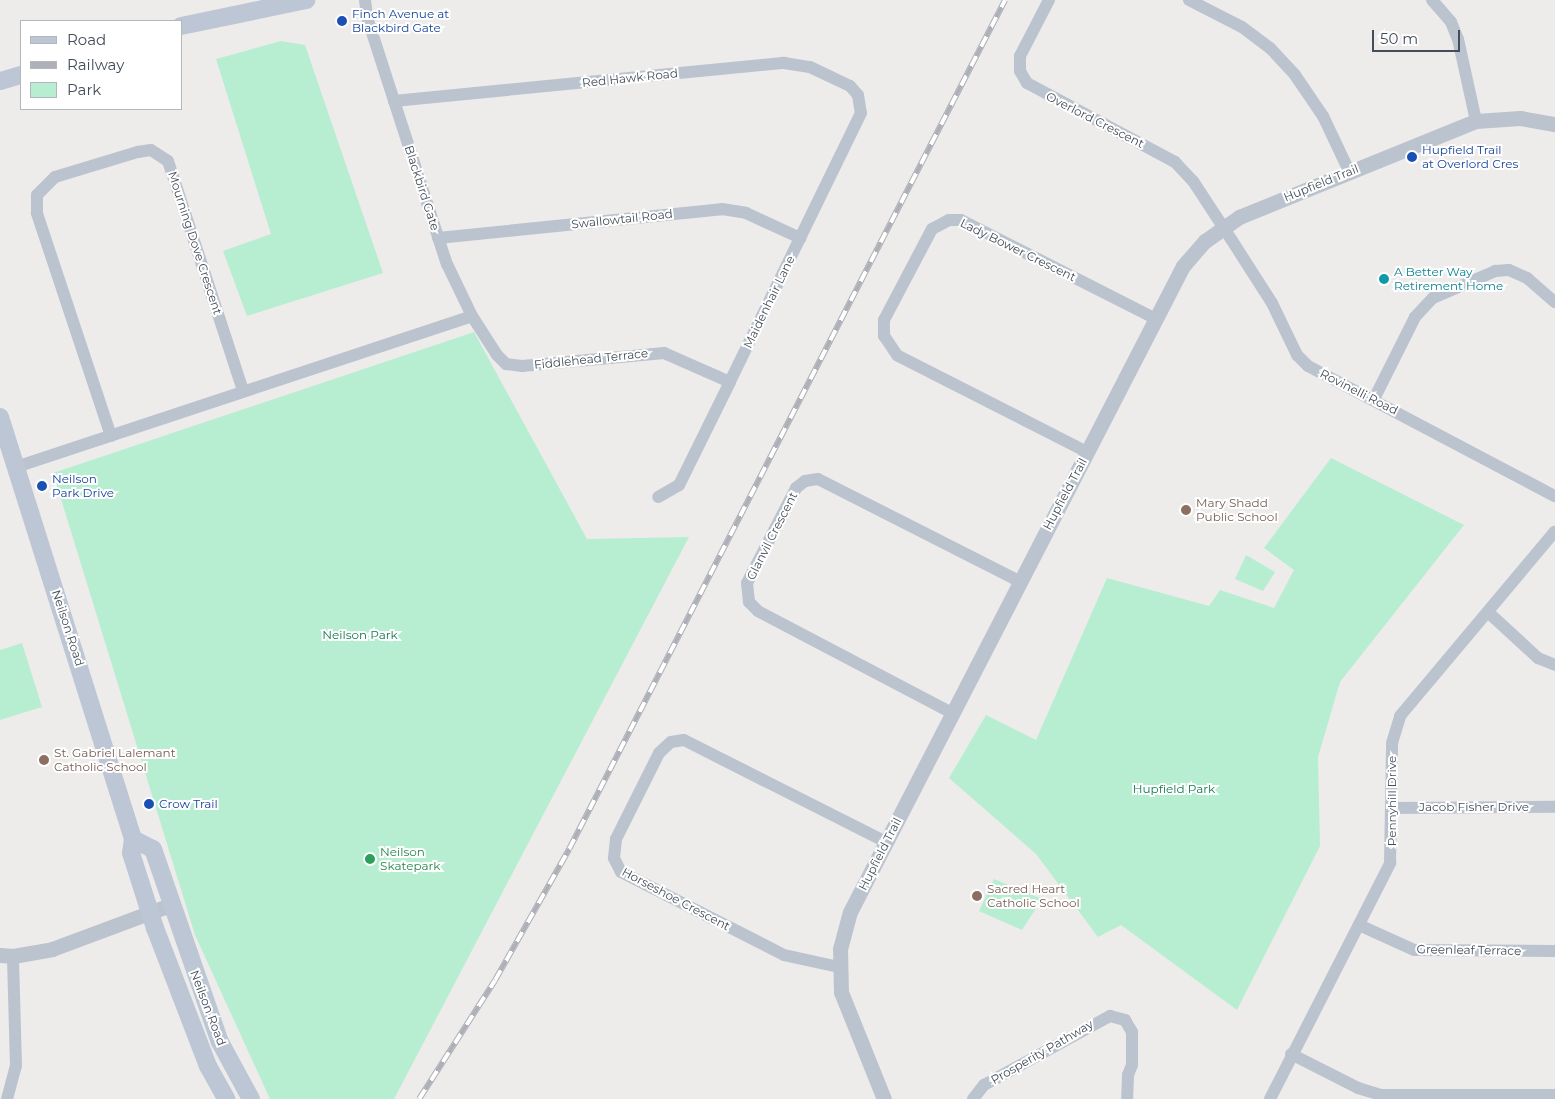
<!DOCTYPE html>
<html>
<head>
<meta charset="utf-8">
<style>
  body { margin:0 }
  #map { position:relative; width:1555px; height:1099px; overflow:hidden; background:#eeebeb; font-family:Montserrat,sans-serif }
  div>[style] { position:absolute }
  .green>* { inset:0; background:#b7eed2 }
  .minor>* { height:12px; margin:-6px; padding:0 6px; transform-origin:6px; border-radius:6px; background:#bbc4ce }
  .tertiary>* { height:15px; margin:-7.5px; padding:0 7.5px; transform-origin:7.5px; border-radius:7.5px; background:#bbc4ce }
  .secondary>* { height:18px; margin:-9px; padding:0 9px; transform-origin:9px; border-radius:9px; background:#bdc6d5 }
  .rail>* { height:5.5px; margin-top:-2.75px; transform-origin:0; background:repeating-linear-gradient(90deg,#fff 0 11px,#adb0b6 0 22px); box-sizing:border-box; border-block:1px solid #adb0b6 }
  .dots>* { width:14px; height:14px; translate:-50% -50%; box-sizing:border-box; border:2px solid #fff; border-radius:50% }
  span { translate:-50% -50%; white-space:nowrap; text-align:center; line-height:1.15; -webkit-text-stroke:4px #fff; paint-order:stroke }
  .transit-label { font-size:12px; color:#164399 }
  .left { translate:0 -50%; text-align:left }
  .street-label { font-size:12px; color:#434d59 }
  .culture-label { font-size:12px; color:#0d838f }
  .education-label { font-size:12px; color:#785e54 }
  .park-label { font-size:12px; color:#147a51 }
  .leisure-label { font-size:12px; color:#27864d }
  .legend { position:absolute; left:20px; top:20px; width:162px; height:90px; box-sizing:border-box; background:#fff; border:1px solid #b4b8bd; margin:0; padding:6px 9px; list-style:none; font-size:15px; color:#434d59 }
  .legend li { display:flex; align-items:center; gap:10px; height:25px }
  .legend b { width:25px; border:1px solid #b4b8bd }
  .scale { position:absolute; left:1372px; top:30px; width:88px; height:22px; box-sizing:border-box; border:2px solid #434d59; border-top:0; padding-left:6px; font-size:15px; line-height:18px; white-space:nowrap; color:#434d59; -webkit-text-stroke:4px #fff; paint-order:stroke }
</style>
</head>
<body>
<div id="map">
  <div class="green">
    <i style="clip-path:polygon(281px 41px,305px 45px,383px 273px,247px 316px,223px 251px,271px 234px,216px 59px)"></i>
    <i style="clip-path:polygon(474px 332px,587px 539px,689px 537px,394px 1099px,270px 1099px,195px 935px,53px 473px)"></i>
    <i style="clip-path:polygon(1331px 458px,1464px 525px,1340px 682px,1318px 757px,1320px 846px,1237px 1010px,1121px 925px,1098px 937px,1036px 854px,949px 778px,986px 715px,1036px 740px,1107px 578px,1209px 606px,1220px 590px,1274px 608px,1294px 570px,1264px 548px)"></i>
    <i style="clip-path:polygon(1246px 555px,1275px 572px,1263px 591px,1235px 579px)"></i>
    <i style="clip-path:polygon(22px 643px,42px 707px,0 720px,0 650px)"></i>
    <i style="clip-path:polygon(994px 879px,1042px 899px,1022px 930px,979px 911px)"></i>
  </div>
  <div class="minor">
    <i style="left:365px;top:0;width:17px;rotate:83deg"></i>
    <i style="left:367px;top:17px;width:260px;rotate:72.1deg"></i>
    <i style="left:447px;top:264px;width:58px;rotate:64.3deg"></i>
    <i style="left:472px;top:316px;width:46px;rotate:57.3deg"></i>
    <i style="left:497px;top:355px;width:13px;rotate:45deg"></i>
    <i style="left:506px;top:364px;width:16px;rotate:7deg"></i>
    <i style="left:522px;top:366px;width:143px;rotate:-5.2deg"></i>
    <i style="left:664px;top:353px;width:72px;rotate:23.7deg"></i>
    <i style="left:1049px;top:0;width:63px;rotate:117.4deg"></i>
    <i style="left:1020px;top:56px;width:15px;rotate:90deg"></i>
    <i style="left:1020px;top:71px;width:14px;rotate:60deg"></i>
    <i style="left:1027px;top:83px;width:168px;rotate:28.1deg"></i>
    <i style="left:1175px;top:162px;width:26px;rotate:47deg"></i>
    <i style="left:1193px;top:181px;width:69px;rotate:56.8deg"></i>
    <i style="left:1231px;top:239px;width:76px;rotate:57.4deg"></i>
    <i style="left:1272px;top:303px;width:58px;rotate:64.3deg"></i>
    <i style="left:1297px;top:355px;width:16px;rotate:45deg"></i>
    <i style="left:1308px;top:366px;width:279px;rotate:27.8deg"></i>
    <i style="left:1189px;top:0;width:59px;rotate:27deg"></i>
    <i style="left:1242px;top:27px;width:36px;rotate:37deg"></i>
    <i style="left:1271px;top:49px;width:35px;rotate:47deg"></i>
    <i style="left:1295px;top:75px;width:50px;rotate:55.7deg"></i>
    <i style="left:1323px;top:116px;width:61px;rotate:64.7deg"></i>
    <i style="left:1432px;top:0;width:29px;rotate:49deg"></i>
    <i style="left:1451px;top:22px;width:18px;rotate:68deg"></i>
    <i style="left:1458px;top:39px;width:84px;rotate:77.6deg"></i>
    <i style="left:394px;top:101px;width:392px;rotate:-5.6deg"></i>
    <i style="left:784px;top:63px;width:26px;rotate:9deg"></i>
    <i style="left:810px;top:67px;width:44px;rotate:25.4deg"></i>
    <i style="left:850px;top:86px;width:12px;rotate:48deg"></i>
    <i style="left:858px;top:95px;width:18px;rotate:81deg"></i>
    <i style="left:861px;top:113px;width:299px;rotate:116deg"></i>
    <i style="left:730px;top:382px;width:115px;rotate:116.3deg"></i>
    <i style="left:679px;top:485px;width:24px;rotate:150deg"></i>
    <i style="left:438px;top:238px;width:285px;rotate:-5.8deg"></i>
    <i style="left:722px;top:209px;width:24px;rotate:9deg"></i>
    <i style="left:746px;top:213px;width:60px;rotate:24.8deg"></i>
    <i style="left:1374px;top:399px;width:92px;rotate:-63.4deg"></i>
    <i style="left:1415px;top:317px;width:26px;rotate:-47deg"></i>
    <i style="left:1433px;top:298px;width:68px;rotate:-23.5deg"></i>
    <i style="left:1495px;top:271px;width:14px;rotate:-4deg"></i>
    <i style="left:1509px;top:270px;width:20px;rotate:24deg"></i>
    <i style="left:1527px;top:278px;width:37px;rotate:41deg"></i>
    <i style="left:111px;top:436px;width:235px;rotate:-108.4deg"></i>
    <i style="left:37px;top:213px;width:18px;rotate:-90deg"></i>
    <i style="left:37px;top:195px;width:25px;rotate:-45deg"></i>
    <i style="left:55px;top:177px;width:87px;rotate:-16.8deg"></i>
    <i style="left:138px;top:152px;width:13px;rotate:-9deg"></i>
    <i style="left:151px;top:150px;width:20px;rotate:33deg"></i>
    <i style="left:168px;top:161px;width:241px;rotate:71.9deg"></i>
    <i style="left:1087px;top:452px;width:213px;rotate:-153deg"></i>
    <i style="left:897px;top:355px;width:23px;rotate:-124deg"></i>
    <i style="left:884px;top:336px;width:16px;rotate:-90deg"></i>
    <i style="left:884px;top:320px;width:103px;rotate:-62.2deg"></i>
    <i style="left:932px;top:229px;width:19px;rotate:-28deg"></i>
    <i style="left:949px;top:220px;width:12px"></i>
    <i style="left:961px;top:220px;width:216px;rotate:26.9deg"></i>
    <i style="left:16px;top:467px;width:480px;rotate:-18.3deg"></i>
    <i style="left:1489px;top:613px;width:67px;rotate:42.6deg"></i>
    <i style="left:1538px;top:658px;width:18px;rotate:22deg"></i>
    <i style="left:952px;top:713px;width:219px;rotate:-152.3deg"></i>
    <i style="left:758px;top:611px;width:13px;rotate:-135deg"></i>
    <i style="left:749px;top:602px;width:19px;rotate:-96deg"></i>
    <i style="left:747px;top:583px;width:107px;rotate:-62.7deg"></i>
    <i style="left:796px;top:488px;width:11px;rotate:-38deg"></i>
    <i style="left:805px;top:481px;width:13px;rotate:-9deg"></i>
    <i style="left:818px;top:479px;width:225px;rotate:26.9deg"></i>
    <i style="left:1393px;top:808px;width:162px;rotate:-0.4deg"></i>
    <i style="left:1359px;top:925px;width:60px;rotate:24.4deg"></i>
    <i style="left:1414px;top:950px;width:141px;rotate:0.4deg"></i>
    <i style="left:839px;top:967px;width:56px;rotate:-167.7deg"></i>
    <i style="left:784px;top:955px;width:183px;rotate:-153deg"></i>
    <i style="left:621px;top:872px;width:16px;rotate:-117deg"></i>
    <i style="left:614px;top:858px;width:19px;rotate:-84deg"></i>
    <i style="left:616px;top:839px;width:96px;rotate:-63.4deg"></i>
    <i style="left:659px;top:753px;width:16px;rotate:-43deg"></i>
    <i style="left:671px;top:742px;width:13px;rotate:-9deg"></i>
    <i style="left:684px;top:740px;width:226px;rotate:26.8deg"></i>
    <i style="left:1291px;top:1054px;width:75px;rotate:26.9deg"></i>
    <i style="left:1358px;top:1088px;width:24px;rotate:17deg"></i>
    <i style="left:1381px;top:1095px;width:174px"></i>
    <i style="left:7px;top:1099px;width:34px;rotate:-75deg"></i>
    <i style="left:16px;top:1066px;width:110px;rotate:-91.6deg"></i>
    <i style="left:973px;top:1099px;width:18px;rotate:-52deg"></i>
    <i style="left:984px;top:1085px;width:144px;rotate:-28.7deg"></i>
    <i style="left:1110px;top:1016px;width:16px;rotate:15deg"></i>
    <i style="left:1125px;top:1020px;width:14px;rotate:60deg"></i>
    <i style="left:1132px;top:1032px;width:33px;rotate:90deg"></i>
    <i style="left:1132px;top:1065px;width:11px;rotate:112deg"></i>
    <i style="left:1128px;top:1075px;width:24px;rotate:92deg"></i>
    <i style="left:1270px;top:1099px;width:265px;rotate:-63deg"></i>
    <i style="left:1390px;top:863px;width:120px;rotate:-89deg"></i>
    <i style="left:1392px;top:743px;width:28px;rotate:-73deg"></i>
    <i style="left:1400px;top:716px;width:241px;rotate:-50deg"></i>
  </div>
  <div class="tertiary">
    <i style="left:0;top:955px;width:13px;rotate:4deg"></i>
    <i style="left:13px;top:956px;width:40px;rotate:-10deg"></i>
    <i style="left:52px;top:949px;width:126px;rotate:-20.4deg"></i>
    <i style="left:884px;top:1099px;width:115px;rotate:-111.9deg"></i>
    <i style="left:841px;top:992px;width:43px;rotate:-91.3deg"></i>
    <i style="left:840px;top:949px;width:38px;rotate:-75deg"></i>
    <i style="left:850px;top:912px;width:727px;rotate:-62.73deg"></i>
    <i style="left:1183px;top:266px;width:33px;rotate:-49deg"></i>
    <i style="left:1205px;top:241px;width:42px;rotate:-35.2deg"></i>
    <i style="left:1239px;top:217px;width:256px;rotate:-22.1deg"></i>
    <i style="left:1476px;top:121px;width:44px;rotate:-3.9deg"></i>
    <i style="left:1520px;top:118px;width:36px;rotate:10deg"></i>
  </div>
  <div class="secondary">
    <i style="left:181px;top:26px;width:128px;rotate:-11.7deg"></i>
    <i style="left:0;top:81px;width:22px;rotate:-16deg"></i>
    <i style="left:0;top:417px;width:442px;rotate:72.5deg"></i>
    <i style="left:133px;top:839px;width:14px;rotate:98deg"></i>
    <i style="left:131px;top:853px;width:79px;rotate:72.3deg"></i>
    <i style="left:155px;top:928px;width:148px;rotate:69deg"></i>
    <i style="left:208px;top:1066px;width:38px;rotate:61deg"></i>
    <i style="left:133px;top:839px;width:22px;rotate:27deg"></i>
    <i style="left:153px;top:849px;width:204px;rotate:70.9deg"></i>
    <i style="left:220px;top:1042px;width:65px;rotate:61.5deg"></i>
  </div>
  <div class="rail">
    <i style="left:419px;top:1099px;width:141px;rotate:-57.4deg"></i>
    <i style="left:495px;top:980px;width:150px;rotate:-60.5deg"></i>
    <i style="left:569px;top:849px;width:954px;rotate:-62.82deg"></i>
  </div>
  <div class="dots">
    <i style="left:342px;top:21px;background:#1a4fb4"></i>
    <i style="left:1412px;top:157px;background:#1a4fb4"></i>
    <i style="left:1384px;top:279px;background:#0f9aa8"></i>
    <i style="left:42px;top:486px;background:#1a4fb4"></i>
    <i style="left:1186px;top:510px;background:#8d6e63"></i>
    <i style="left:44px;top:760px;background:#8d6e63"></i>
    <i style="left:149px;top:804px;background:#1a4fb4"></i>
    <i style="left:370px;top:859px;background:#2e9e5b"></i>
    <i style="left:977px;top:896px;background:#8d6e63"></i>
  </div>
  <div class="transit-label">
    <span class="left" style="left:352px;top:21px">Finch Avenue at<br>Blackbird Gate</span>
    <span class="left" style="left:1422px;top:157px">Hupfield Trail<br>at Overlord Cres</span>
    <span class="left" style="left:52px;top:486px">Neilson<br>Park Drive</span>
    <span class="left" style="left:159px;top:804px">Crow Trail</span>
  </div>
  <div class="street-label">
    <span style="left:630px;top:78px;rotate:-6deg">Red Hawk Road</span>
    <span style="left:1095px;top:120px;rotate:27deg">Overlord Crescent</span>
    <span style="left:1321px;top:183px;rotate:-22deg">Hupfield Trail</span>
    <span style="left:422px;top:188px;rotate:72deg">Blackbird Gate</span>
    <span style="left:622px;top:219px;rotate:-6deg">Swallowtail Road</span>
    <span style="left:195px;top:243px;rotate:72deg">Mourning Dove Crescent</span>
    <span style="left:1018px;top:250px;rotate:26deg">Lady Bower Crescent</span>
    <span style="left:769px;top:302px;rotate:-64deg">Maidenhair Lane</span>
    <span style="left:591px;top:359px;rotate:-6deg">Fiddlehead Terrace</span>
    <span style="left:1359px;top:392px;rotate:27deg">Rovinelli Road</span>
    <span style="left:1065px;top:494px;rotate:-62deg">Hupfield Trail</span>
    <span style="left:772px;top:536px;rotate:-63deg">Glanvil Crescent</span>
    <span style="left:68px;top:628px;rotate:72deg">Neilson Road</span>
    <span style="left:1392px;top:801px;rotate:-90deg">Pennyhill Drive</span>
    <span style="left:1474px;top:807px">Jacob Fisher Drive</span>
    <span style="left:880px;top:854px;rotate:-63deg">Hupfield Trail</span>
    <span style="left:676px;top:899px;rotate:28deg">Horseshoe Crescent</span>
    <span style="left:1469px;top:950px;rotate:1deg">Greenleaf Terrace</span>
    <span style="left:208px;top:1008px;rotate:69deg">Neilson Road</span>
    <span style="left:1042px;top:1052px;rotate:-30deg">Prosperity Pathway</span>
  </div>
  <div class="culture-label">
    <span class="left" style="left:1394px;top:279px">A Better Way<br>Retirement Home</span>
  </div>
  <div class="education-label">
    <span class="left" style="left:1196px;top:510px">Mary Shadd<br>Public School</span>
    <span class="left" style="left:54px;top:760px">St. Gabriel Lalemant<br>Catholic School</span>
    <span class="left" style="left:987px;top:896px">Sacred Heart<br>Catholic School</span>
  </div>
  <div class="park-label">
    <span style="left:360px;top:635px">Neilson Park</span>
    <span style="left:1174px;top:789px">Hupfield Park</span>
  </div>
  <div class="leisure-label">
    <span class="left" style="left:380px;top:859px">Neilson<br>Skatepark</span>
  </div>
  <ul class="legend">
  <li><b style="height:6px;background:#bdc6d5"></b>Road</li>
  <li><b style="height:6px;background:#adb0b6"></b>Railway</li>
  <li><b style="height:14px;background:#b7eed2"></b>Park</li>
  </ul>
  <div class="scale">50 m</div>
</div>
</body>
</html>
